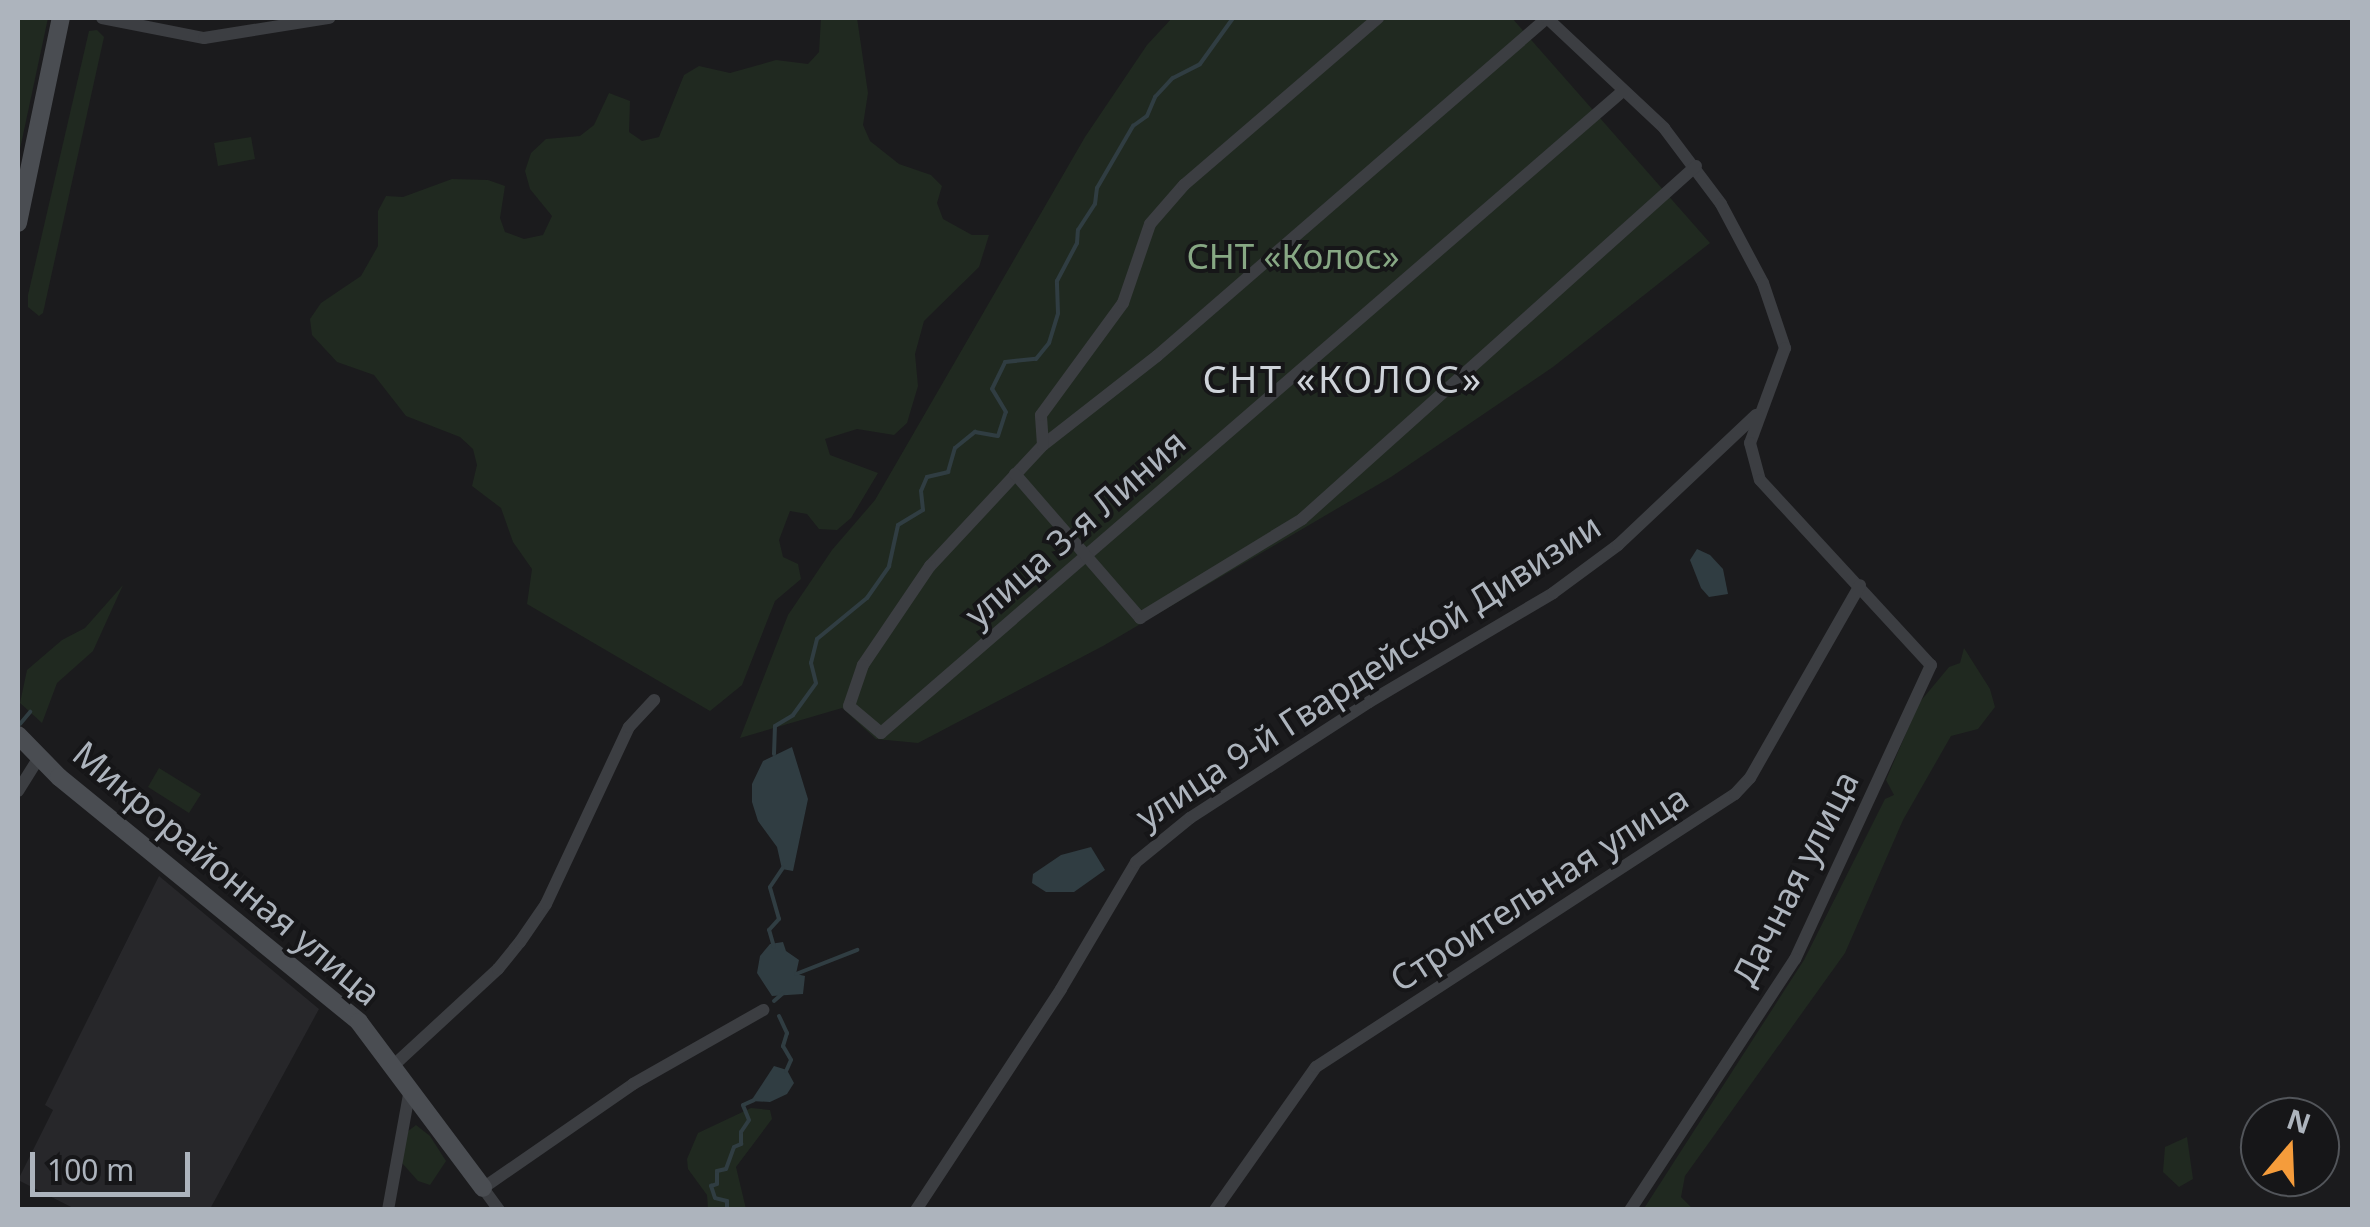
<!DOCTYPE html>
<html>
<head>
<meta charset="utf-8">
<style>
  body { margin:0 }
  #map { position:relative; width:2370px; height:1227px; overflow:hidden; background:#1b1b1d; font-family:"Noto Sans",sans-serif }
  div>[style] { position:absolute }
  .built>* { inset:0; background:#27272a }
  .green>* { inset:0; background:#202920 }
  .water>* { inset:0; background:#303d42 }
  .stream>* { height:4px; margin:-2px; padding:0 2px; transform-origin:2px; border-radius:2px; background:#303d42 }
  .street>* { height:12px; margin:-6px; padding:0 6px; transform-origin:6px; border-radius:6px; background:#3c3e42 }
  .secondary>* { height:18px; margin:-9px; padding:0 9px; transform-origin:9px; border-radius:9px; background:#4a4d52 }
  span { translate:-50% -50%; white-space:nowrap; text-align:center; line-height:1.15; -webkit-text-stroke:8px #161618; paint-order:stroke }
  .park-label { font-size:35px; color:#87a884 }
  .street-label { font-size:35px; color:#adb4bd }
  .neighbourhood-label { font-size:38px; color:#ced3d9; letter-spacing:2.5px }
  .frame { position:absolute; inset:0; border:20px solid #adb4bd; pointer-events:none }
  .north { position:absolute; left:2240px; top:1097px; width:100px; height:100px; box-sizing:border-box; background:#161618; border:2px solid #52555a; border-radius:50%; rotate:19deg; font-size:28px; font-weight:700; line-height:40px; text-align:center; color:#adb4bd }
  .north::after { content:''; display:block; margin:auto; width:35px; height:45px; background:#f59c3b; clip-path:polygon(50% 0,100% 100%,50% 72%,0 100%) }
  .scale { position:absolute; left:30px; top:1152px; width:160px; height:45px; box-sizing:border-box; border:5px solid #adb4bd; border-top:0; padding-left:12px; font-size:30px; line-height:35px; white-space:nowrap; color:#adb4bd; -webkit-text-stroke:8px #161618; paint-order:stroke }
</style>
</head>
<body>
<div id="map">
  <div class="built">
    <i style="clip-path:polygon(159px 876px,319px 1009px,210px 1209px,75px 1209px,18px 1180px,53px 1110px,45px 1105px)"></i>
  </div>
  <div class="green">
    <i style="clip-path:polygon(20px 18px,48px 18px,20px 149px,18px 149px)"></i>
    <i style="clip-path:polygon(821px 18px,857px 18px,868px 93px,863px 125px,870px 141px,899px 164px,931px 175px,942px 186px,937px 203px,943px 219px,972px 235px,989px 235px,979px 267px,924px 321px,915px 354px,918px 386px,907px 423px,894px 435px,857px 429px,825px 439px,830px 455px,878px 473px,851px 518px,837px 530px,819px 529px,807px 514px,790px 511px,779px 540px,783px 557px,798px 564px,801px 579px,775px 601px,742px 685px,710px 711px,527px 604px,532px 569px,513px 542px,501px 508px,472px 486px,477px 465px,473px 449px,460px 437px,406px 416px,374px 375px,337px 362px,312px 335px,310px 319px,321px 303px,361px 276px,378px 246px,378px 211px,386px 196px,403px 197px,452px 179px,488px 180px,505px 186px,500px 218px,505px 232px,524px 239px,543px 235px,552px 216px,530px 189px,525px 171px,531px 153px,546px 139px,580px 136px,594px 125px,609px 93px,630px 101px,629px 132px,642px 141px,659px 137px,684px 75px,699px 66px,730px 73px,776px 60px,808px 64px,819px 52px)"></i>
    <i style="clip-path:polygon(1172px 18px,1512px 18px,1710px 243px,1553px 367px,1391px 477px,1103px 646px,918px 743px,876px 739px,842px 708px,740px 738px,788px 615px,832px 550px,875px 500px,1085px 137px,1147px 45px)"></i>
    <i style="clip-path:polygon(97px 30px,104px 37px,43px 313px,39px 316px,28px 307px,28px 295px,89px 31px)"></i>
    <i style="clip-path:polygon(251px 137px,255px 159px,218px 166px,214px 143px)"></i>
    <i style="clip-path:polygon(123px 585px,93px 651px,57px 683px,42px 723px,20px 703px,27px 670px,62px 640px,85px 628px)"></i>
    <i style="clip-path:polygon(1964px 648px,1990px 689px,1995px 707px,1978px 729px,1951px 736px,1903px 820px,1845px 953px,1685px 1176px,1681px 1197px,1693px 1209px,1643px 1210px,1804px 960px,1885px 799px,1894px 795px,1886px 780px,1919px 703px,1949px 667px,1960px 663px)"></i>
    <i style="clip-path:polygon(159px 768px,201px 794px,189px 813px,148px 787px)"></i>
    <i style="clip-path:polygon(751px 1108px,770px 1110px,772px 1119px,736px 1167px,746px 1209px,708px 1209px,707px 1195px,688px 1169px,687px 1159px,698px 1133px)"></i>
    <i style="clip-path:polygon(416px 1125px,430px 1136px,446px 1161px,430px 1185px,418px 1181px,402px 1163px,407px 1132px)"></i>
    <i style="clip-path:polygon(2187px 1137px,2193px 1179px,2179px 1187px,2163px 1172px,2165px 1147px)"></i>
  </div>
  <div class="water">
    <i style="clip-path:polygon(1697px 549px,1710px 555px,1723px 569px,1728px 594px,1709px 597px,1701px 588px,1690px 560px)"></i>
    <i style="clip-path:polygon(792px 747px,808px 799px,793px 871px,782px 869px,777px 847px,758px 821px,752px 802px,752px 784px,763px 761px)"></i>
    <i style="clip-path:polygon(1091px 847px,1105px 870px,1074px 892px,1046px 892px,1032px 883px,1033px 874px,1061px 855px)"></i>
    <i style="clip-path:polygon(783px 942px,786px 951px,799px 960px,796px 974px,805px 976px,803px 994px,772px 996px,757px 973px,760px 956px,770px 944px)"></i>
    <i style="clip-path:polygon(774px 1066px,787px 1070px,794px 1083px,787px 1094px,770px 1102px,751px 1101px)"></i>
  </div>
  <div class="stream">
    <i style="left:20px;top:724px;width:16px;rotate:-50deg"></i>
    <i style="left:774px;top:754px;width:28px;rotate:-88deg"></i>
    <i style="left:775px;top:726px;width:21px;rotate:-31deg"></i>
    <i style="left:793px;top:715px;width:39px;rotate:-54deg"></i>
    <i style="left:816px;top:683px;width:21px;rotate:-104deg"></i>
    <i style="left:811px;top:663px;width:25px;rotate:-76deg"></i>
    <i style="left:817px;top:639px;width:65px;rotate:-39.4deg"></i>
    <i style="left:867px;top:598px;width:39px;rotate:-55deg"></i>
    <i style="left:889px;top:566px;width:42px;rotate:-77.6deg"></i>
    <i style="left:898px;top:525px;width:29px;rotate:-31deg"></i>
    <i style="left:923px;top:510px;width:19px;rotate:-96deg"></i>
    <i style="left:921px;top:491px;width:15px;rotate:-67deg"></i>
    <i style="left:927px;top:477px;width:22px;rotate:-13deg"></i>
    <i style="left:948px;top:472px;width:25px;rotate:-74deg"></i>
    <i style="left:955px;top:448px;width:26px;rotate:-39deg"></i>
    <i style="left:975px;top:432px;width:23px;rotate:10deg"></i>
    <i style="left:998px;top:436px;width:25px;rotate:-72deg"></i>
    <i style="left:1006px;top:412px;width:27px;rotate:-121deg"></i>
    <i style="left:992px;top:389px;width:30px;rotate:-64deg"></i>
    <i style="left:1005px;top:362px;width:31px;rotate:-6deg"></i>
    <i style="left:1036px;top:359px;width:21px;rotate:-51deg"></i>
    <i style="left:1049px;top:343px;width:31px;rotate:-73deg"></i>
    <i style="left:1058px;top:313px;width:32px;rotate:-92deg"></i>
    <i style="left:1057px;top:281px;width:43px;rotate:-62.2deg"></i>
    <i style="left:1077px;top:243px;width:13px;rotate:-86deg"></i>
    <i style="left:1078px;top:230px;width:31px;rotate:-57deg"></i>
    <i style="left:1095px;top:204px;width:16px;rotate:-83deg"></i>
    <i style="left:1097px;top:188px;width:72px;rotate:-59.9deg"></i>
    <i style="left:1133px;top:126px;width:17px;rotate:-36deg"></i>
    <i style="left:1147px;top:116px;width:21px;rotate:-67deg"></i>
    <i style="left:1155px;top:97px;width:26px;rotate:-47deg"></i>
    <i style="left:1173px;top:78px;width:30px;rotate:-27deg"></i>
    <i style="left:1200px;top:64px;width:57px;rotate:-54.3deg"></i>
    <i style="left:774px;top:947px;width:18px;rotate:-106deg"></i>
    <i style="left:769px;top:930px;width:15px;rotate:-48deg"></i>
    <i style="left:779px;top:919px;width:33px;rotate:-106deg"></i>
    <i style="left:770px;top:887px;width:23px;rotate:-56deg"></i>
    <i style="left:796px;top:974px;width:66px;rotate:-21.5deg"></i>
    <i style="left:774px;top:1001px;width:11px;rotate:-41deg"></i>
    <i style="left:779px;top:1016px;width:19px;rotate:65deg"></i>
    <i style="left:787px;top:1033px;width:14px;rotate:107deg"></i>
    <i style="left:783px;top:1046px;width:16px;rotate:60deg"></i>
    <i style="left:791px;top:1060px;width:12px;rotate:114deg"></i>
    <i style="left:727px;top:1210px;width:9px;rotate:-90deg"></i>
    <i style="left:727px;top:1201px;width:12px;rotate:-166deg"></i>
    <i style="left:715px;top:1198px;width:13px;rotate:-108deg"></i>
    <i style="left:711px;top:1186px;width:6px;rotate:-18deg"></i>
    <i style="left:717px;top:1184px;width:13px;rotate:-90deg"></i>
    <i style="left:717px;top:1171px;width:9px;rotate:-13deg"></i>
    <i style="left:726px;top:1169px;width:23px;rotate:-70deg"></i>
    <i style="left:734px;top:1147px;width:8px;rotate:-23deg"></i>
    <i style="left:741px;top:1144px;width:12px;rotate:-90deg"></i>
    <i style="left:741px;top:1132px;width:14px;rotate:-56deg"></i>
    <i style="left:749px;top:1120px;width:16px;rotate:-112deg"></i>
    <i style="left:743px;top:1105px;width:12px;rotate:-24deg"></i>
  </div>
  <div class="street">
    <i style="left:102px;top:18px;width:104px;rotate:11.1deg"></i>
    <i style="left:204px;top:38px;width:127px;rotate:-9.1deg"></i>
    <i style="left:1547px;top:18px;width:516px;rotate:139.09deg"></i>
    <i style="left:1157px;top:356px;width:145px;rotate:142deg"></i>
    <i style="left:1043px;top:445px;width:166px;rotate:133deg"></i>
    <i style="left:930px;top:566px;width:120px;rotate:124.1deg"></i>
    <i style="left:863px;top:665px;width:43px;rotate:108.9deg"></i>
    <i style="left:849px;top:706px;width:42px;rotate:40.2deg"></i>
    <i style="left:881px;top:733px;width:981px;rotate:-40.87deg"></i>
    <i style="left:1547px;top:18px;width:161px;rotate:43.2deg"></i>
    <i style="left:1664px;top:128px;width:95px;rotate:53.1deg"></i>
    <i style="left:1721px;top:204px;width:89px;rotate:62deg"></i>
    <i style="left:1763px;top:283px;width:69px;rotate:71.3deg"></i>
    <i style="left:1785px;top:348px;width:101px;rotate:110.2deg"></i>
    <i style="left:1750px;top:443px;width:38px;rotate:75deg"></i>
    <i style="left:1760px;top:480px;width:252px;rotate:47.3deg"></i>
    <i style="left:1931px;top:665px;width:324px;rotate:114.8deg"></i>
    <i style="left:1795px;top:959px;width:300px;rotate:123.3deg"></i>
    <i style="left:1043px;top:445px;width:30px;rotate:-94deg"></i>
    <i style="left:1041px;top:415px;width:139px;rotate:-53.8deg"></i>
    <i style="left:1123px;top:303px;width:83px;rotate:-71.1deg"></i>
    <i style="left:1150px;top:224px;width:52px;rotate:-48.9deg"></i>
    <i style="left:1184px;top:185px;width:256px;rotate:-40.7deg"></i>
    <i style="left:1015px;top:474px;width:191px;rotate:49deg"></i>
    <i style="left:1140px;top:618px;width:190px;rotate:-31.4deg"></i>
    <i style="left:1302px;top:519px;width:529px;rotate:-41.86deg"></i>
    <i style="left:18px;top:791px;width:39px;rotate:-58deg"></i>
    <i style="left:394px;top:1065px;width:142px;rotate:-42.7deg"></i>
    <i style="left:498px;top:969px;width:35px;rotate:-51deg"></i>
    <i style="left:520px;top:942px;width:46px;rotate:-55.6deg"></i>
    <i style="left:546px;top:904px;width:195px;rotate:-64.9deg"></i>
    <i style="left:629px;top:727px;width:37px;rotate:-47deg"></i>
    <i style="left:388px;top:1210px;width:123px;rotate:-79.7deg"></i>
    <i style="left:499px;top:1210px;width:27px;rotate:-126deg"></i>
    <i style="left:483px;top:1188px;width:183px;rotate:-34.7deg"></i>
    <i style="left:633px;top:1084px;width:150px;rotate:-29.6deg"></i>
    <i style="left:916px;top:1210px;width:264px;rotate:-56.7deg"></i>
    <i style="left:1061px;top:989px;width:147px;rotate:-59.4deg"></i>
    <i style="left:1136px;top:862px;width:70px;rotate:-39.2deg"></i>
    <i style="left:1190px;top:818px;width:213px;rotate:-32.9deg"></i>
    <i style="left:1369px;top:702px;width:214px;rotate:-30.6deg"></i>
    <i style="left:1553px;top:593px;width:81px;rotate:-36.4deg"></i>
    <i style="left:1618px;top:545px;width:190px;rotate:-43.3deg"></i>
    <i style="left:1215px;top:1210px;width:175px;rotate:-54.8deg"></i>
    <i style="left:1316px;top:1067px;width:500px;rotate:-33.09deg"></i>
    <i style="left:1735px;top:794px;width:22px;rotate:-47deg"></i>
    <i style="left:1750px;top:778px;width:222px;rotate:-60.3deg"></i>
  </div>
  <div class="secondary">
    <i style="left:18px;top:223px;width:209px;rotate:-78.2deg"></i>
    <i style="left:18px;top:735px;width:59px;rotate:45.7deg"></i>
    <i style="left:59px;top:777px;width:387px;rotate:39.2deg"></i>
    <i style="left:359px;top:1022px;width:207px;rotate:53.2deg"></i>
  </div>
  <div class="park-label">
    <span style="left:1293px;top:256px">СНТ «Колос»</span>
  </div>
  <div class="street-label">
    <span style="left:1075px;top:528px;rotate:-41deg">улица 3-я Линия</span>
    <span style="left:1368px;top:671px;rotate:-33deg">улица 9-й Гвардейской Дивизии</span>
    <span style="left:227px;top:873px;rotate:40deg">Микрорайонная улица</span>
    <span style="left:1795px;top:878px;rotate:-63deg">Дачная улица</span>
    <span style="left:1539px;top:888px;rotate:-33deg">Строительная улица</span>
  </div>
  <div class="neighbourhood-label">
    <span style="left:1343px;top:379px">СНТ «КОЛОС»</span>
  </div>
  <div class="frame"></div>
  <div class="north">N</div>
  <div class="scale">100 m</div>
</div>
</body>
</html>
